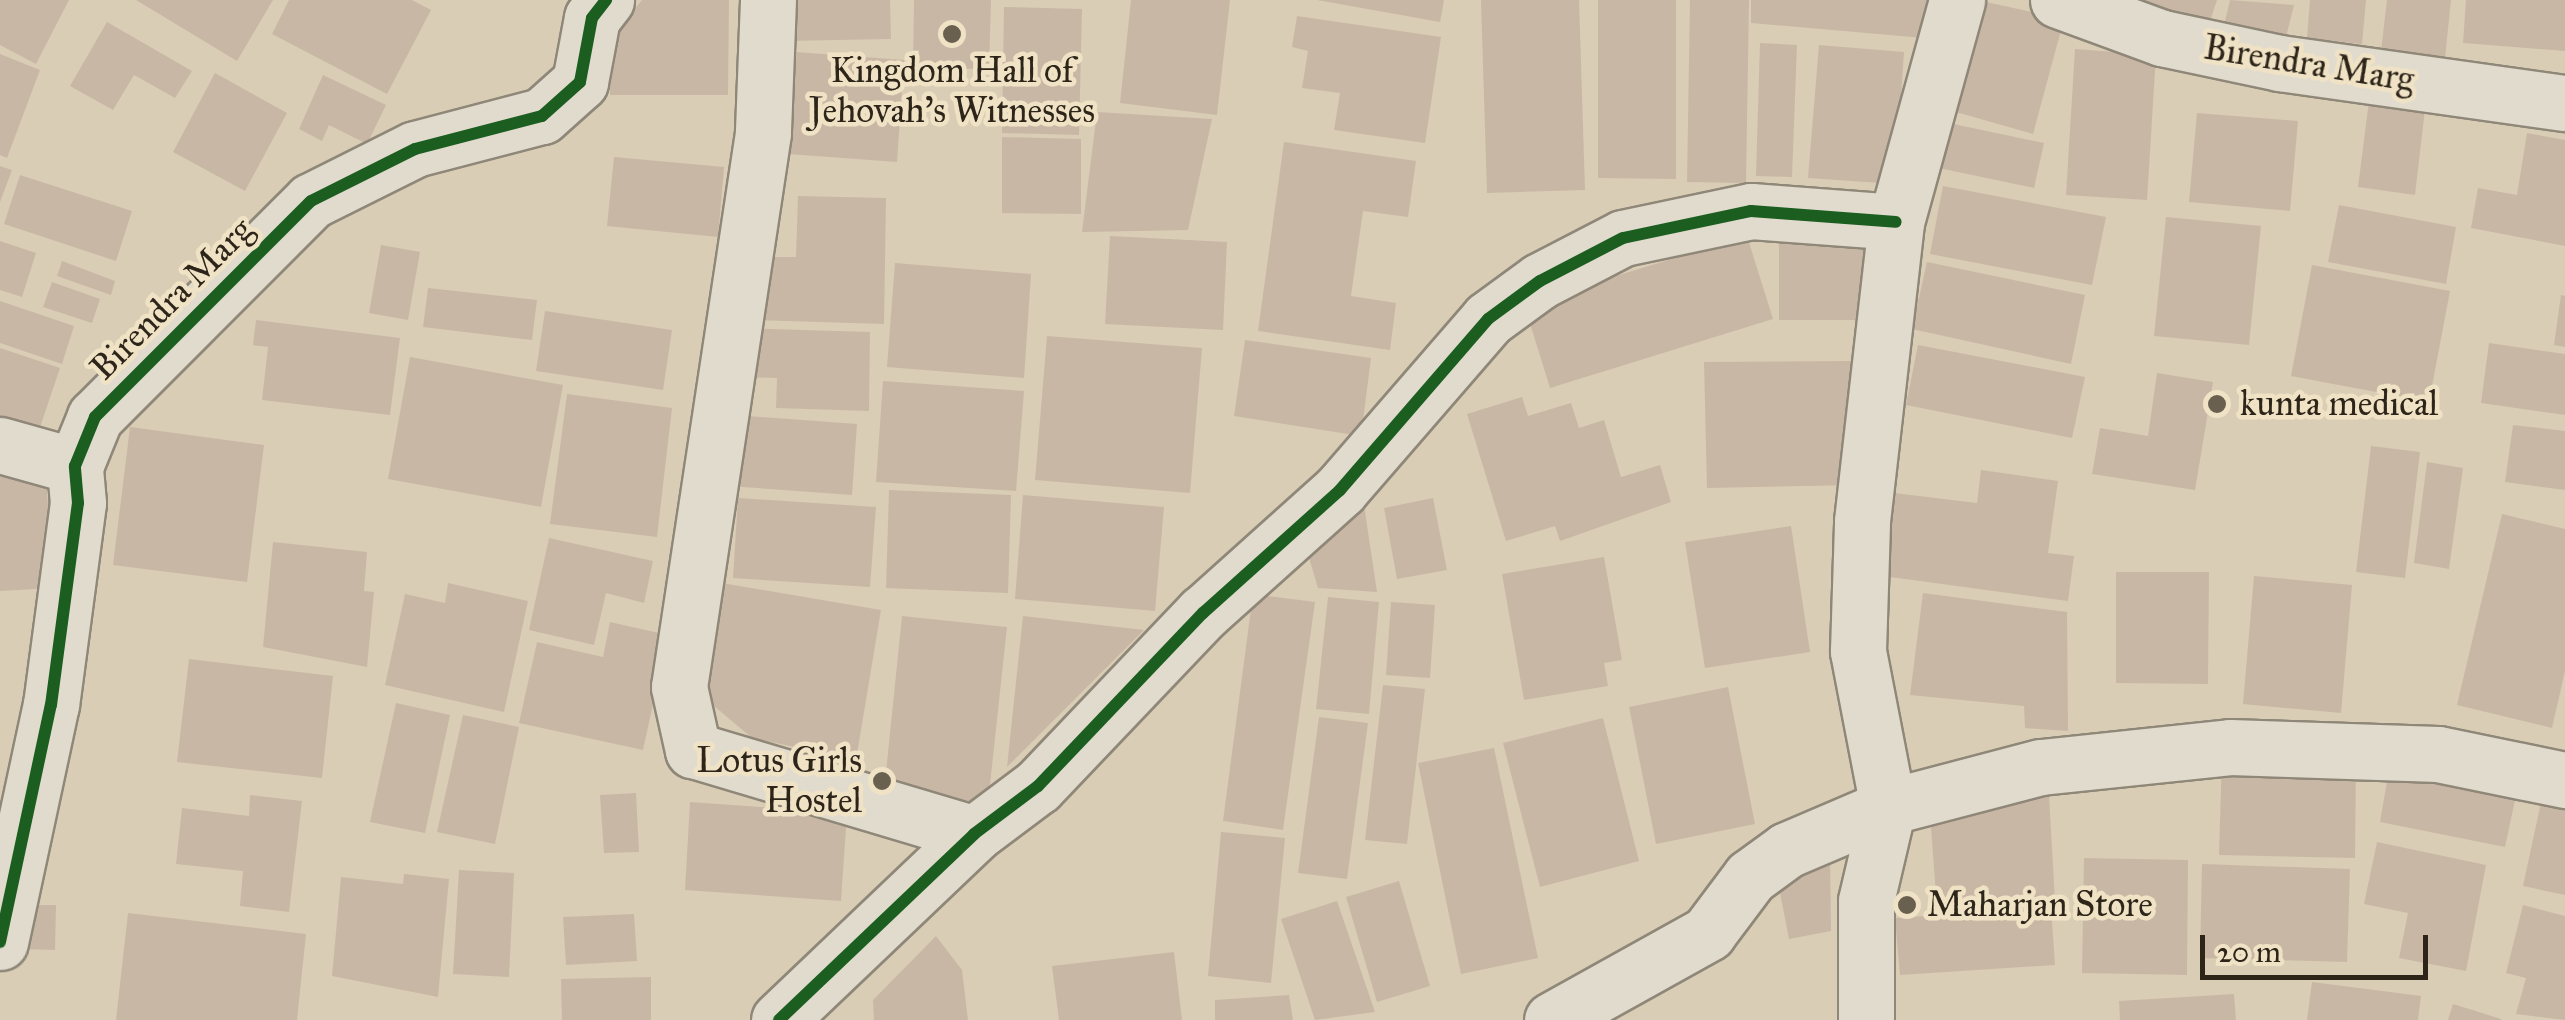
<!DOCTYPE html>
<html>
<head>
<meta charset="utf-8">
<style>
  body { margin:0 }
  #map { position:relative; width:2565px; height:1020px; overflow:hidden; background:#d9cdb5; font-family:"IM FELL Great Primer",serif }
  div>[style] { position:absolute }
  .building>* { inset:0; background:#c9b7a5 }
  .roads { filter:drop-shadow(2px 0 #8f8778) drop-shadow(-2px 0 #8f8778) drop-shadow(0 2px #8f8778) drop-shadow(0 -2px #8f8778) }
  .street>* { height:55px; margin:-27.5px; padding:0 27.5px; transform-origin:27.5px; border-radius:27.5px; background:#e1dbce }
  .cycleway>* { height:12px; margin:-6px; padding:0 6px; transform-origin:6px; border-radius:6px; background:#1b5e20 }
  .dots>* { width:28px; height:28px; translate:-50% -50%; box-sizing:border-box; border:5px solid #f0e2c5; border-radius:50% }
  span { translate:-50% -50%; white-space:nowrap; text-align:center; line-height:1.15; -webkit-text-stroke:9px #f0e2c5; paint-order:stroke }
  .street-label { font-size:35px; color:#2d251a }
  .poi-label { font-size:35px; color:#2d251a }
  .left { translate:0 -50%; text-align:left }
  .right { translate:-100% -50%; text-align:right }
  .scale { position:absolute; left:2200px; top:935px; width:228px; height:45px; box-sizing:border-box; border:5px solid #2d251a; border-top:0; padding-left:12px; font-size:30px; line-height:35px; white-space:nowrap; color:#2d251a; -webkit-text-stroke:8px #f0e2c5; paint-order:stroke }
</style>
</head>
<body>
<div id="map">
  <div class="building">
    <i style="clip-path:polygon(0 0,69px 0,36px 64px,0 45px)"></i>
    <i style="clip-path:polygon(136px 0,273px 0,237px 61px)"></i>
    <i style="clip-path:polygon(289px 0,412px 0,431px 10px,387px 94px,272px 34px)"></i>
    <i style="clip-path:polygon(642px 0,729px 0,728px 95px,610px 95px,610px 39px)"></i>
    <i style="clip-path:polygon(783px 0,890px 0,891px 39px,784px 41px)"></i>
    <i style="clip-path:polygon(914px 0,991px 0,989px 69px,913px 68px)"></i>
    <i style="clip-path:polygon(1131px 0,1230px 0,1217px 115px,1120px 103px)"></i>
    <i style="clip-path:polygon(1317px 0,1444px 0,1440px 22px)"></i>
    <i style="clip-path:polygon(1481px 0,1579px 0,1585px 190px,1487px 193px)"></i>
    <i style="clip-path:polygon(1598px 0,1676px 0,1676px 179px,1598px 178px)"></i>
    <i style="clip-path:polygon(1690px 0,1749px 0,1746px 183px,1687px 182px)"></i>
    <i style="clip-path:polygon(1751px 0,1933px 0,1935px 39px,1751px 23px)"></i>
    <i style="clip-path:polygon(1977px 0,2064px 19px,2033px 134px,1949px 110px)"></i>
    <i style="clip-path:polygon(2114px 0,2217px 0,2207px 30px)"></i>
    <i style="clip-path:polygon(2230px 0,2294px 5px,2284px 45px,2223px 30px)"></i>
    <i style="clip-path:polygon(2310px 0,2366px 0,2362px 44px,2307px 38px)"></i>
    <i style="clip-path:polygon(2387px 0,2451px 0,2445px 58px,2381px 51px)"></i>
    <i style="clip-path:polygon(2466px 0,2565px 0,2565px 51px,2463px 43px)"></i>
    <i style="clip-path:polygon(1004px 7px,1082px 9px,1079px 135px,1002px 133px)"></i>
    <i style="clip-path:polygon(1297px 16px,1441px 37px,1425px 143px,1334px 130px,1340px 93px,1302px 88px,1308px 51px,1292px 47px)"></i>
    <i style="clip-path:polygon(107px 22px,192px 71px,175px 98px,134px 75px,113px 110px,70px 86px)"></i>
    <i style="clip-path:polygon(1760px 43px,1797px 45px,1792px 177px,1756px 176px)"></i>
    <i style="clip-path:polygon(1819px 45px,1904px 52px,1895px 184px,1808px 178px)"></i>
    <i style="clip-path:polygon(2075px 49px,2156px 55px,2147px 200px,2066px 195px)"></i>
    <i style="clip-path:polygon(782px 51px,904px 60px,897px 162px,774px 153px)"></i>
    <i style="clip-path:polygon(0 54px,40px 70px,7px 158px,0 155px)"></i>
    <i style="clip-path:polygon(215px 73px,287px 113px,245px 191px,173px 152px)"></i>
    <i style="clip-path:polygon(323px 75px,386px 105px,367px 144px,329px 125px,322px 141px,299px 129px)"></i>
    <i style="clip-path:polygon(2369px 101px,2425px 109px,2415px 195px,2358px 187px)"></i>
    <i style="clip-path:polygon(1097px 112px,1212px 119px,1188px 230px,1082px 232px)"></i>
    <i style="clip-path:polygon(2197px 113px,2298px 121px,2290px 211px,2189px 202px)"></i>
    <i style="clip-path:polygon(1944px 122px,2044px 143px,2034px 188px,1934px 167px)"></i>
    <i style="clip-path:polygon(2527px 133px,2565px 140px,2565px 246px,2471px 228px,2478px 188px,2517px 195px)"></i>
    <i style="clip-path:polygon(1002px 137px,1081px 139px,1081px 214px,1002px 213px)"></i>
    <i style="clip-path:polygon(1284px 142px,1416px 161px,1408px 217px,1363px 211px,1351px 296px,1396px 303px,1390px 350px,1258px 331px)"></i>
    <i style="clip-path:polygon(614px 157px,724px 167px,718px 237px,607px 226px)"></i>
    <i style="clip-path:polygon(0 166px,12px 170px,0 202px)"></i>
    <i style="clip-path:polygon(20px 175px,132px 211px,116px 261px,4px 224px)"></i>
    <i style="clip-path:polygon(1943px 186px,2106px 217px,2092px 285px,1930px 254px)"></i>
    <i style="clip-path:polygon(798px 196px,886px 198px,884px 324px,751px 320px,753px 257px,796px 257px)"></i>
    <i style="clip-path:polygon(2339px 205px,2456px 227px,2446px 284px,2328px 262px)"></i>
    <i style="clip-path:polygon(2166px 217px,2261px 226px,2249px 345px,2154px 336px)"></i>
    <i style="clip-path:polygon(1779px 235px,1869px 235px,1869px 320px,1779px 320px)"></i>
    <i style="clip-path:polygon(1110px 236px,1227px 242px,1223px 330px,1105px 324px)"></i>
    <i style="clip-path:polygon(1747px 236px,1773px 319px,1550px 388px,1524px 304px)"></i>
    <i style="clip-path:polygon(0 241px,36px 253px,22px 297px,0 290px)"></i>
    <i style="clip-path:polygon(381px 245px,420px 252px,408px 320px,369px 313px)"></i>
    <i style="clip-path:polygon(62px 261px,115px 281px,111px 295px,57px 276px)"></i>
    <i style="clip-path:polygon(1927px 262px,2085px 295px,2071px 364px,1912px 329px)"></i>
    <i style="clip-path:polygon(895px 263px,1031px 274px,1024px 378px,887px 367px)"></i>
    <i style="clip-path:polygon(2312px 265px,2450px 291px,2429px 402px,2291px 376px)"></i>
    <i style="clip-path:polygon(52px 282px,100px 299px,92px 323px,43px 307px)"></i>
    <i style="clip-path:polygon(428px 288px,537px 300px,532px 340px,423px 327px)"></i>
    <i style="clip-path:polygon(2561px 295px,2565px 296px,2565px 347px,2554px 345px)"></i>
    <i style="clip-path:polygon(0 301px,74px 326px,62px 364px,0 343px)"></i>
    <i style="clip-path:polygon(545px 311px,672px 330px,663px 390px,536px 371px)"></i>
    <i style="clip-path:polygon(256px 320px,400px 338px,390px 415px,262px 400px,268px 347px,253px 345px)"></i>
    <i style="clip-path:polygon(741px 328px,870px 332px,869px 411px,776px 408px,777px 378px,740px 377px)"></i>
    <i style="clip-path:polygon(1047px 336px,1202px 348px,1190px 493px,1035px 480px)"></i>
    <i style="clip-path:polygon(1245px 340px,1371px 358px,1361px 436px,1234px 416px)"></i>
    <i style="clip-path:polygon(2489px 343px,2565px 354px,2565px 415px,2481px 403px)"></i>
    <i style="clip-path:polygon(1918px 345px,2085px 377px,2072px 438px,1906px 405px)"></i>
    <i style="clip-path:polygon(0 348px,60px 368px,34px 445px,0 433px)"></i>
    <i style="clip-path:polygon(410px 357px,563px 385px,541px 507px,388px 479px)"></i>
    <i style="clip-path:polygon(1856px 361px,1858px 485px,1707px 488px,1704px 362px)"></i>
    <i style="clip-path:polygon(2157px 373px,2213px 382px,2195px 490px,2092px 474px,2100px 428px,2148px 436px)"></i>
    <i style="clip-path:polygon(883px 381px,1024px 391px,1016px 491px,876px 482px)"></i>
    <i style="clip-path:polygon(567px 394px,672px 408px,657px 537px,550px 524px)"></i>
    <i style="clip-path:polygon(1522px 397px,1528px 416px,1571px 403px,1579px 428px,1604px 420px,1621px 477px,1660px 465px,1671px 502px,1560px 541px,1555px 526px,1506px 541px,1467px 414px)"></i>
    <i style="clip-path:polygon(733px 415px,857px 424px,852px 495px,729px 486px)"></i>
    <i style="clip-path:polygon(2513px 425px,2565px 431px,2565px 490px,2505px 482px)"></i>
    <i style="clip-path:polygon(130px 427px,264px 445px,247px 582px,113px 565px)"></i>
    <i style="clip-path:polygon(2371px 446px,2420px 452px,2405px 578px,2356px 572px)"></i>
    <i style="clip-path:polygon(2427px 462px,2463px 468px,2449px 569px,2414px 563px)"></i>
    <i style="clip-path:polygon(1981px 470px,2058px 481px,2048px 553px,2074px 556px,2068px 601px,1883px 576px,1894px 493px,1977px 503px)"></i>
    <i style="clip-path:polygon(46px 475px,53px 588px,0 591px,0 477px)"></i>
    <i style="clip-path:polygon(889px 490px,1011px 495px,1008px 593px,886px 588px)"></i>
    <i style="clip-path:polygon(1023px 495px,1164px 507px,1155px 611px,1015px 599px)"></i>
    <i style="clip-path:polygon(738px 498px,876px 507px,870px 587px,733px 578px)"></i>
    <i style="clip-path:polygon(1433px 498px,1447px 570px,1397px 579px,1384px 508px)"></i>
    <i style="clip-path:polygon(1364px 505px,1377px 592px,1318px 588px,1307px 551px)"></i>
    <i style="clip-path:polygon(2502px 514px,2565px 529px,2565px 671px,2552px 728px,2457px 705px)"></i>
    <i style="clip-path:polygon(1791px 526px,1810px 652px,1705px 668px,1685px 542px)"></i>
    <i style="clip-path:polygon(549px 538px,653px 561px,644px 603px,606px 593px,594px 645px,529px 630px)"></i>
    <i style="clip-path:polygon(273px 542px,367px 552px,364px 591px,374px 592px,367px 667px,263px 647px)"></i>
    <i style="clip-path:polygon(1604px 557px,1622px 660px,1604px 663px,1608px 686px,1524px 700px,1502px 574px)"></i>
    <i style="clip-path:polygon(2116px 572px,2209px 572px,2208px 684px,2116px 683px)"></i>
    <i style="clip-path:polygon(2254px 576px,2352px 585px,2341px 713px,2243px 704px)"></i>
    <i style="clip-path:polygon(716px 582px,881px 610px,856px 760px,752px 738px,701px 695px)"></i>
    <i style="clip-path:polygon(448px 583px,528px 601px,504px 712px,385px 685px,405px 594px,445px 603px)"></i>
    <i style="clip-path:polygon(1923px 593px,2067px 612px,2068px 731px,2025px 728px,2024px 706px,1910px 695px)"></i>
    <i style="clip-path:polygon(1253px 594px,1315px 602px,1283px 830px,1223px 821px)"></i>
    <i style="clip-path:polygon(1328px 597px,1379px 602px,1369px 714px,1316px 709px)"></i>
    <i style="clip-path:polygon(1391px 602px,1435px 605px,1430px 678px,1386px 675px)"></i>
    <i style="clip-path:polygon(902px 616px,1007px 627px,988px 803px,884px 792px)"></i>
    <i style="clip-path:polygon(1023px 616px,1144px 630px,1007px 767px)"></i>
    <i style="clip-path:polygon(610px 622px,668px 635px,643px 750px,519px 723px,537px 642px,603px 657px)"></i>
    <i style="clip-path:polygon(189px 659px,333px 676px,322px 778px,177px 762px)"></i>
    <i style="clip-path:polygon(1383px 685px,1425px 689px,1407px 844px,1365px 840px)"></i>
    <i style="clip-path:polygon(1728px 687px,1755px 824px,1656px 844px,1629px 707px)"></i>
    <i style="clip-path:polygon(396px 703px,450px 715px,425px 833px,370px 822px)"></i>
    <i style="clip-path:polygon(463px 715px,519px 727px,495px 844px,437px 832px)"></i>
    <i style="clip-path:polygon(1319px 717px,1368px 723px,1347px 879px,1298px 873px)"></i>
    <i style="clip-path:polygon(1603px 718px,1639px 861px,1540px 887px,1503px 743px)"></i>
    <i style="clip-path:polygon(1494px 748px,1538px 958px,1461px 974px,1418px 763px)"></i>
    <i style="clip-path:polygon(2222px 755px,2356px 758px,2355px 858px,2219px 855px)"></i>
    <i style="clip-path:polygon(2391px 758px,2518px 786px,2505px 847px,2380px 822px)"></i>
    <i style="clip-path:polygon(2048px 778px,2055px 901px,1937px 908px,1930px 814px,1998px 809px,1997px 782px)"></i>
    <i style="clip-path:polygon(636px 793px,639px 852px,604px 853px,600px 795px)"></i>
    <i style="clip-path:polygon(2543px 793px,2565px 798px,2565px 895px,2523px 886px)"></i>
    <i style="clip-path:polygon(250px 795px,302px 801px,289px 912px,240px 906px,243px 871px,176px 864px,182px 808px,249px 816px)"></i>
    <i style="clip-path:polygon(690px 802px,847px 813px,841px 901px,685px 890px)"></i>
    <i style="clip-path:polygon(1221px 832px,1285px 838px,1271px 983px,1208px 976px)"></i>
    <i style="clip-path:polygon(2377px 842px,2486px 865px,2466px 971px,2399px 958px,2408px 913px,2364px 904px)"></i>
    <i style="clip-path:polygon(1830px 856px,1831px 931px,1789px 939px,1775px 867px)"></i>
    <i style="clip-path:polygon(2084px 858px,2188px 860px,2187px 975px,2082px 973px)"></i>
    <i style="clip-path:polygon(2202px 864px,2350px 869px,2347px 962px,2200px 958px)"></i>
    <i style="clip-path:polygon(459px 870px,514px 873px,509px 977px,453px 974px)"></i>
    <i style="clip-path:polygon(404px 874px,449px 879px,438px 997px,332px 976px,341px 877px,403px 884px)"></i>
    <i style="clip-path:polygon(1399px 881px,1430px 986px,1377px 1002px,1346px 897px)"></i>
    <i style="clip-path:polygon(1337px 901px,1375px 1012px,1315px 1020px,1281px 919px)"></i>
    <i style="clip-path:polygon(18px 905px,56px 905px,55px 950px,18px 949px)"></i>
    <i style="clip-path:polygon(2523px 905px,2565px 916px,2565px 1020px,2516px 1014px,2526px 978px,2506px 973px)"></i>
    <i style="clip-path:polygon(2051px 908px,2055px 965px,1900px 975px,1895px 918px)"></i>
    <i style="clip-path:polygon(128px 913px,306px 934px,297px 1020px,116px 1020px)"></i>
    <i style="clip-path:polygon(634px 914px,637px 961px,566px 965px,563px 917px)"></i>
    <i style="clip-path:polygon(936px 936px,962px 970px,968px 1020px,874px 1020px,873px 1000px)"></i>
    <i style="clip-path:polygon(1174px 952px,1182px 1020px,1059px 1020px,1052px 966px)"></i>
    <i style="clip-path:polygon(651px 977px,651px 1020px,562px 1020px,561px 979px)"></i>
    <i style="clip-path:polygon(2312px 982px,2421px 996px,2418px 1020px,2307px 1020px)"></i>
    <i style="clip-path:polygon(2234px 994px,2236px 1020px,2120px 1020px,2119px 1001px)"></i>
    <i style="clip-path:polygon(1289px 995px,1293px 1020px,1215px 1020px,1215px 1000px)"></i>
    <i style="clip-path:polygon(2453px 1004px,2501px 1019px,2501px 1020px,2448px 1020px)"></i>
  </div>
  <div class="roads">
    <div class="street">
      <i style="left:768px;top:0;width:133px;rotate:92.2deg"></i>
      <i style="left:763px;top:133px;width:560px;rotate:98.62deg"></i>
      <i style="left:679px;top:687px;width:65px;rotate:77.5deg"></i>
      <i style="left:693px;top:750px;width:293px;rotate:16.6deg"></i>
      <i style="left:2058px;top:0;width:111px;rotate:20.1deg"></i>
      <i style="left:2162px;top:38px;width:121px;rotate:12deg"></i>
      <i style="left:2280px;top:63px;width:288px;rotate:8deg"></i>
      <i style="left:0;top:445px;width:78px;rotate:15.6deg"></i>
      <i style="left:0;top:942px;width:242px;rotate:-77.9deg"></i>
      <i style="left:51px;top:705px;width:204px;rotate:-82.4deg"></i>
      <i style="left:78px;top:503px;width:37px;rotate:-95deg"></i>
      <i style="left:75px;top:466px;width:53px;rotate:-67.8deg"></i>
      <i style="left:95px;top:417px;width:305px;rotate:-45deg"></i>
      <i style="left:311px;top:201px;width:116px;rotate:-26.6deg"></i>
      <i style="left:415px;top:149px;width:131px;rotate:-14.6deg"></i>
      <i style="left:542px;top:116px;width:51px;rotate:-41.8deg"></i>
      <i style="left:580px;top:82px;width:65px;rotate:-79.4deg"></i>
      <i style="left:592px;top:18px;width:23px;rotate:-52deg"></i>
      <i style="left:779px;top:1020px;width:269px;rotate:-43.6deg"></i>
      <i style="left:974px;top:834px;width:80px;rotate:-36.9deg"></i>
      <i style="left:1038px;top:786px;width:239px;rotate:-46.4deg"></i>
      <i style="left:1203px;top:613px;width:184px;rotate:-41.9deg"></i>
      <i style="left:1340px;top:490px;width:226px;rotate:-49.1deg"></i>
      <i style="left:1488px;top:319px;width:64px;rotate:-36.2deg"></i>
      <i style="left:1540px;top:281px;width:93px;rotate:-27.4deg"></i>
      <i style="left:1623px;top:238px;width:131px;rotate:-11.9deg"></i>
      <i style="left:1751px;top:211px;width:145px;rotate:4.3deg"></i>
      <i style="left:1552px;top:1020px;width:179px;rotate:-29.1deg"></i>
      <i style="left:1708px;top:933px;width:70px;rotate:-53.1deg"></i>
      <i style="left:1750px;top:877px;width:46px;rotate:-36.1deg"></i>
      <i style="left:1787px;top:850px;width:110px;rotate:-23.1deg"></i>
      <i style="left:1888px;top:807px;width:158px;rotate:-14.7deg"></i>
      <i style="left:2041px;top:767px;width:190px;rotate:-6deg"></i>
      <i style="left:2230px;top:747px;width:208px;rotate:1.9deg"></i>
      <i style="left:2438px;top:754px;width:130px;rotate:11.6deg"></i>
      <i style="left:1866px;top:1020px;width:119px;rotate:-90deg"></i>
      <i style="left:1866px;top:901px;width:97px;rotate:-76.8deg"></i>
      <i style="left:1888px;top:807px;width:159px;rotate:-100.9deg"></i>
      <i style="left:1858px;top:651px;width:130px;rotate:-88.2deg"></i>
      <i style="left:1862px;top:521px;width:301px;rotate:-83.5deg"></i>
      <i style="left:1896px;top:222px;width:230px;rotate:-74.6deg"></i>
    </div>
  </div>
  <div class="cycleway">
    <i style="left:0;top:942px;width:242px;rotate:-77.9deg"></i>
    <i style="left:51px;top:705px;width:204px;rotate:-82.4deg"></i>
    <i style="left:78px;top:503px;width:37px;rotate:-95deg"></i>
    <i style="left:75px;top:466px;width:53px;rotate:-67.8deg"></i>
    <i style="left:95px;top:417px;width:305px;rotate:-45deg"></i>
    <i style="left:311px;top:201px;width:116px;rotate:-26.6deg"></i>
    <i style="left:415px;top:149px;width:131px;rotate:-14.6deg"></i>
    <i style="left:542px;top:116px;width:51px;rotate:-41.8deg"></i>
    <i style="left:580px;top:82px;width:65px;rotate:-79.4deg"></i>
    <i style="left:592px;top:18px;width:23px;rotate:-52deg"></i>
    <i style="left:779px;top:1020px;width:269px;rotate:-43.6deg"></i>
    <i style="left:974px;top:834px;width:80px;rotate:-36.9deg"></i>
    <i style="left:1038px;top:786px;width:239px;rotate:-46.4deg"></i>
    <i style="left:1203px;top:613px;width:184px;rotate:-41.9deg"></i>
    <i style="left:1340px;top:490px;width:226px;rotate:-49.1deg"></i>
    <i style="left:1488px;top:319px;width:64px;rotate:-36.2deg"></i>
    <i style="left:1540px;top:281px;width:93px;rotate:-27.4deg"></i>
    <i style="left:1623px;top:238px;width:131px;rotate:-11.9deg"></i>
    <i style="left:1751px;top:211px;width:145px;rotate:4.3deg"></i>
  </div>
  <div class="dots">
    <i style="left:952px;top:34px;background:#696050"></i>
    <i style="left:2217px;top:404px;background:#696050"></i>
    <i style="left:882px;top:781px;background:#696050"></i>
    <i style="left:1907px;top:905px;background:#696050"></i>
  </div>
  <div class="street-label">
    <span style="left:2309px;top:64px;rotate:9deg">Birendra Marg</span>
    <span style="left:172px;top:299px;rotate:-45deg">Birendra Marg</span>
  </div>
  <div class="poi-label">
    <span style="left:952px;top:91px">Kingdom Hall of<br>Jehovah's Witnesses</span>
    <span class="left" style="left:2240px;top:404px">kunta medical</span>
    <span class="right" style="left:862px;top:781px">Lotus Girls<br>Hostel</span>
    <span class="left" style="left:1927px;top:905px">Maharjan Store</span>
  </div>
  <div class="scale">20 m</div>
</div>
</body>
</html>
